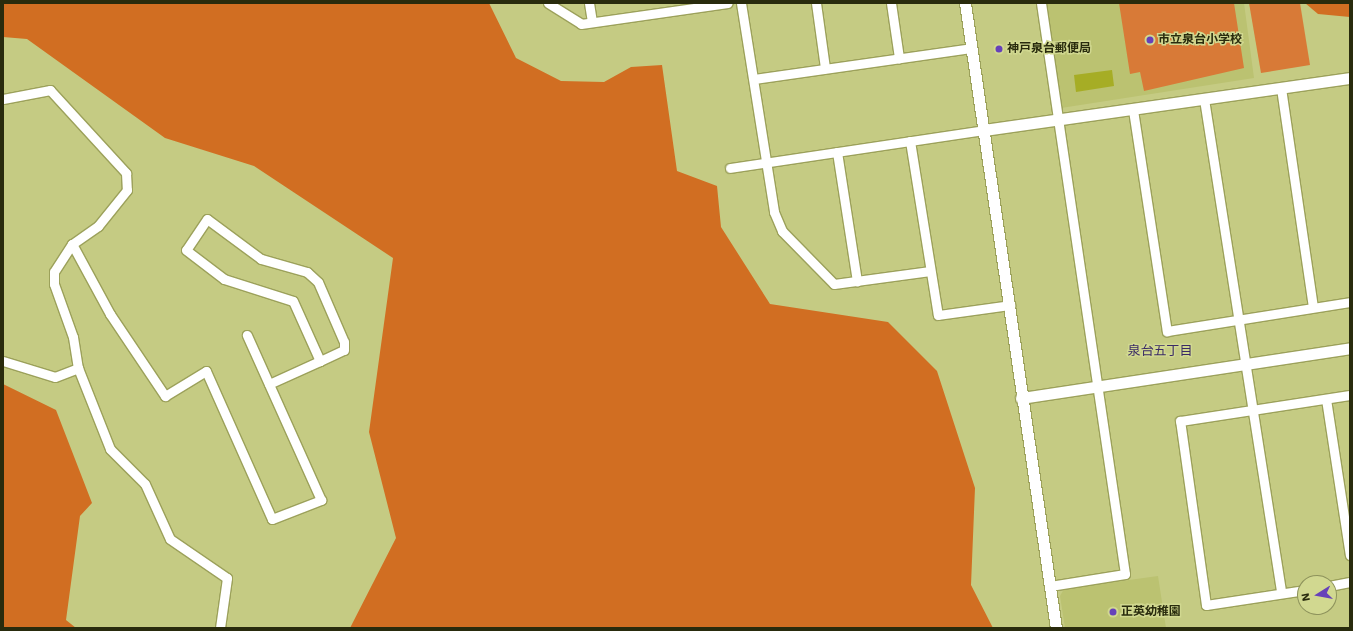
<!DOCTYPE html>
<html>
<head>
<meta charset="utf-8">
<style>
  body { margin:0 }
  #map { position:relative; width:1353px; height:631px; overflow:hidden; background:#c5cb83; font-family:"Work Sans","Noto Sans JP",sans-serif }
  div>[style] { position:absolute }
  .built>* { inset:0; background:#bbc271 }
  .green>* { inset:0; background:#d87a37 }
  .forest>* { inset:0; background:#d16e22 }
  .water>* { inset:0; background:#a6ad25 }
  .roads { filter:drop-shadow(1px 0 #9ca15b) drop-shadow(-1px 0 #9ca15b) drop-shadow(0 1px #9ca15b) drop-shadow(0 -1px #9ca15b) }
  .minor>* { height:9px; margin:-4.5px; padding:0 4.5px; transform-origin:4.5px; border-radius:4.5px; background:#fff }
  .tertiary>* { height:11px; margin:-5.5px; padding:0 5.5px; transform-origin:5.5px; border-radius:5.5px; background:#fff }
  .dots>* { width:11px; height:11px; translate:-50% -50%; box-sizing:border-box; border:2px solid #d1d890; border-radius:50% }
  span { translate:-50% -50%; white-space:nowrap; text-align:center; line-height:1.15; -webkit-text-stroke:3px #d1d890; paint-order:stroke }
  .poi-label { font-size:12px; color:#292b0d; font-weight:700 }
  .left { translate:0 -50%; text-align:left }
  .neighbourhood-label { font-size:13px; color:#3a2a65 }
  .frame { position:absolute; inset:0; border:4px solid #292b0d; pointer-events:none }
  .north { position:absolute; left:1297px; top:575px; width:40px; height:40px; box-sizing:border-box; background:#d1d890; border:1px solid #8e935c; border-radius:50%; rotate:259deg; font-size:11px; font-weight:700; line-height:16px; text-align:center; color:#292b0d }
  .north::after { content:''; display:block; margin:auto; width:14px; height:18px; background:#6641b9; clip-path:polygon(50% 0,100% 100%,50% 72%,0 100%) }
</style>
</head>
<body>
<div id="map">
  <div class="built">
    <i style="clip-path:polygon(1045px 3px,1244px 3px,1254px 78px,1061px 108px)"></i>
    <i style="clip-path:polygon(1158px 576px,1166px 628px,1065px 628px,1060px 596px,1064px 589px)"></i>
  </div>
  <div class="green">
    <i style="clip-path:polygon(1119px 3px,1234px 3px,1244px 68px,1144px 91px,1140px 72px,1130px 74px)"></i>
    <i style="clip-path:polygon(1249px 3px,1300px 3px,1310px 65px,1261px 73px)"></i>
  </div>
  <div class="forest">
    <i style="clip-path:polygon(3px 3px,489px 3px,516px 58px,561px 81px,604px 82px,631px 67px,662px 65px,677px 171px,717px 186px,721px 227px,770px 304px,888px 322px,937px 371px,975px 488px,971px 585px,993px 628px,350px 628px,396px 538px,369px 432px,393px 258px,254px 166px,165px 138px,27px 39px,3px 37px)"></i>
    <i style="clip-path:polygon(1305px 3px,1350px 3px,1350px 17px,1318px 14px)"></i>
    <i style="clip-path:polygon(3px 384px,56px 410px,92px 503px,80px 516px,66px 620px,76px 628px,3px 628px)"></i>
  </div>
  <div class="water">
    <i style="clip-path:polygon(1112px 70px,1114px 86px,1076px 92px,1074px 75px)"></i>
  </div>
  <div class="roads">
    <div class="minor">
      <i style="left:548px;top:3px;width:39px;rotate:32deg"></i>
      <i style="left:581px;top:24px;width:148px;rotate:-8.1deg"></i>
      <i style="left:589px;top:3px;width:19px;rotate:81deg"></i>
      <i style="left:741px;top:3px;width:212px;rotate:81deg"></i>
      <i style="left:774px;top:212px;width:21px;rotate:67deg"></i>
      <i style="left:782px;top:231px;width:74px;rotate:45.5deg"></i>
      <i style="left:834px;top:284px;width:97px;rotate:-7.7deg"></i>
      <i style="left:816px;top:3px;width:66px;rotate:82.1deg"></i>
      <i style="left:891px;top:3px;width:56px;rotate:81.7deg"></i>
      <i style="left:1041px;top:3px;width:577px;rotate:81.63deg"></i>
      <i style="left:1125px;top:574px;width:76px;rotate:170.9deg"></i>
      <i style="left:754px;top:79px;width:219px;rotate:-8.1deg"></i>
      <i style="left:1281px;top:88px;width:221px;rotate:81.7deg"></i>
      <i style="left:3px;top:99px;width:48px;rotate:-10.8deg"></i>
      <i style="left:50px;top:90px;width:113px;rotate:47.5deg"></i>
      <i style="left:126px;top:173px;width:17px;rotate:87deg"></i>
      <i style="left:127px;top:190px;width:46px;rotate:128.9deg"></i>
      <i style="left:98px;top:226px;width:32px;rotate:145deg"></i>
      <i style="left:72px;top:244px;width:33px;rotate:123deg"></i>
      <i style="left:54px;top:272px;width:12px;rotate:90deg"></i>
      <i style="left:54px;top:284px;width:56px;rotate:70.3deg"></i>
      <i style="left:73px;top:337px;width:31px;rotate:81deg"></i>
      <i style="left:78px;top:368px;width:87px;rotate:68.4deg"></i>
      <i style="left:110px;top:449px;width:49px;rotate:45deg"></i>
      <i style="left:145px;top:484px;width:60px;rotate:65.6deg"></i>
      <i style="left:170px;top:539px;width:69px;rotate:34.4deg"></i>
      <i style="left:227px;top:578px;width:50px;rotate:98deg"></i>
      <i style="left:1204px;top:99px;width:500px;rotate:81.1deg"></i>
      <i style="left:1133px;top:110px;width:224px;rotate:81.3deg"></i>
      <i style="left:1167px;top:331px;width:185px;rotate:-9deg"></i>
      <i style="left:910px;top:141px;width:176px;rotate:80.9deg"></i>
      <i style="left:938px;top:315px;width:73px;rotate:-7.9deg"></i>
      <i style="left:837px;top:152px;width:131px;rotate:81.2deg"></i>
      <i style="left:730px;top:168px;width:257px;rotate:-8.5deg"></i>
      <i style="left:72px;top:244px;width:80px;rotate:61.5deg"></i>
      <i style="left:110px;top:314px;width:99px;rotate:56.1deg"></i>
      <i style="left:165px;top:396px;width:48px;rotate:-31.4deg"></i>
      <i style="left:206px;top:371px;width:162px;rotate:66deg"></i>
      <i style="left:272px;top:519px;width:53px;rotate:-21.2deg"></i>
      <i style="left:321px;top:500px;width:181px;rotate:-114.2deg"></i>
      <i style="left:3px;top:361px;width:54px;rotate:17.1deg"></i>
      <i style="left:55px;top:377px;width:25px;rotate:-21deg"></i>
      <i style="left:269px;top:384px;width:56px;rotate:-24.3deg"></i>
      <i style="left:320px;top:361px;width:26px;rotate:-25deg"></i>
      <i style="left:344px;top:350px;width:8px;rotate:-90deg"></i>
      <i style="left:344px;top:342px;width:65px;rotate:-113.4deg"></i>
      <i style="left:318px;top:282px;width:15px;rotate:-138deg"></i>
      <i style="left:307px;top:272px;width:48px;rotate:-164.2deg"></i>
      <i style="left:261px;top:259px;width:67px;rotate:-143.5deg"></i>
      <i style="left:207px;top:219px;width:37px;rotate:124deg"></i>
      <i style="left:186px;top:250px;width:48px;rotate:37.3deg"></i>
      <i style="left:224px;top:279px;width:72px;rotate:17.7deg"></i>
      <i style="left:293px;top:301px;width:66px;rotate:65.8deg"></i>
      <i style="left:1326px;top:399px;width:158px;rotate:81.3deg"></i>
      <i style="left:1329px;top:586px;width:21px;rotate:-11deg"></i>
      <i style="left:1305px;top:590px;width:100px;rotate:171.4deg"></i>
      <i style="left:1206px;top:605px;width:186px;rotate:-98deg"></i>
      <i style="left:1180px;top:421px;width:172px;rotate:-8.7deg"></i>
    </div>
    <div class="tertiary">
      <i style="left:965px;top:3px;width:632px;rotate:81.72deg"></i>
      <i style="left:984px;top:130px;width:370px;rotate:-8.1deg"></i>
      <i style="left:1021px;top:398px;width:333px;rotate:-8.6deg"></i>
    </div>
  </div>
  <div class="dots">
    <i style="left:1150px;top:40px;background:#6641b9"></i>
    <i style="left:999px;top:49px;background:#6641b9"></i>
    <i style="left:1113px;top:612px;background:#6641b9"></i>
  </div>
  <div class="poi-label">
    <span class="left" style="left:1158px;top:40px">市立泉台小学校</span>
    <span class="left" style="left:1007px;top:49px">神戸泉台郵便局</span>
    <span class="left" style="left:1121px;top:612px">正英幼稚園</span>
  </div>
  <div class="neighbourhood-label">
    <span style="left:1160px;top:351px">泉台五丁目</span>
  </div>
  <div class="frame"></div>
  <div class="north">N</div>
</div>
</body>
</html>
